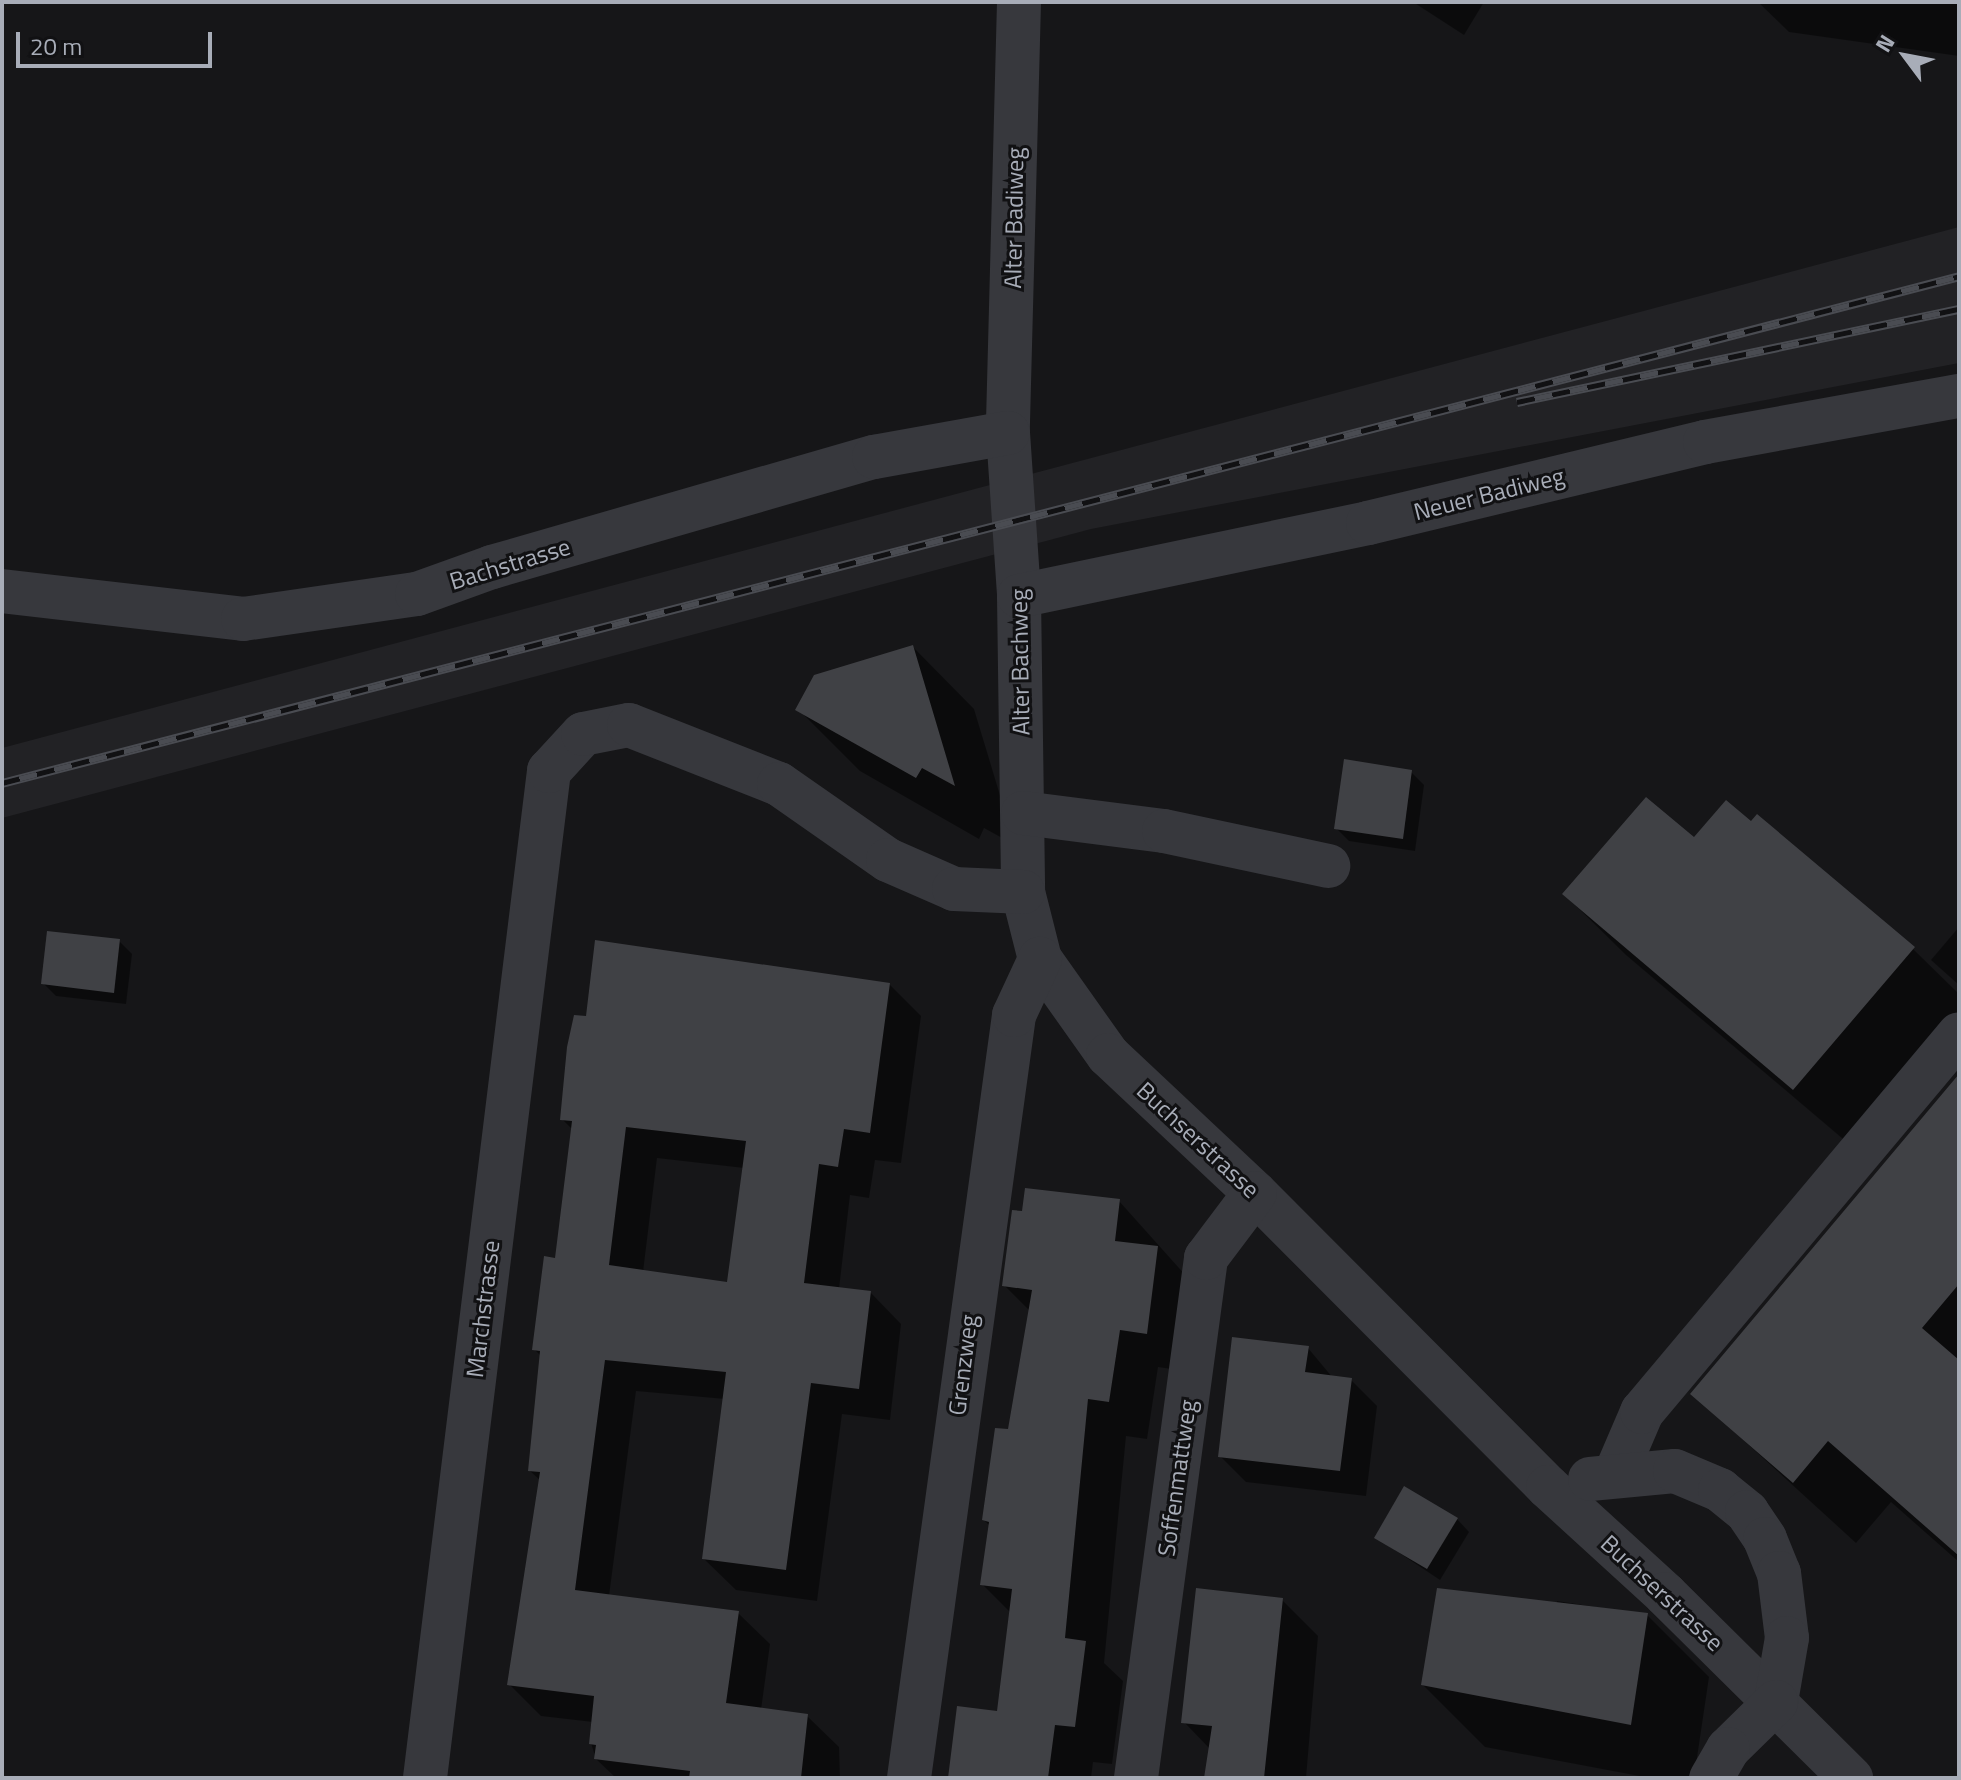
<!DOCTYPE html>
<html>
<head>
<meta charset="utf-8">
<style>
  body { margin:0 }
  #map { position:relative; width:1961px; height:1780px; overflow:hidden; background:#161618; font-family:"Titillium Web",sans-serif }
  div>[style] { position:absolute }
  .built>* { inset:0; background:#222225 }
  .shadow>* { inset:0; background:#0007 }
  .building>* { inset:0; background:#404145 }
  .minor>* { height:44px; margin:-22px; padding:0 22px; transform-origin:22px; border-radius:22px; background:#37383d }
  .rail>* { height:9px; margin-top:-4.5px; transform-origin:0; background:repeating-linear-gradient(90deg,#111113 0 18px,#4a4c52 0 36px); box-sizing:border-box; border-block:2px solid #4a4c52 }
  span { translate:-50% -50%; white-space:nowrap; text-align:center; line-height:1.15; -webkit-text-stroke:6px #111113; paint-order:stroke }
  .street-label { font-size:24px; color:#a8adb8 }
  .frame { position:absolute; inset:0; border:4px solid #a8adb8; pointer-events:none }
  .north { position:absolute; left:1865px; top:16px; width:80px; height:80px; -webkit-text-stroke:6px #111113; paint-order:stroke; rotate:302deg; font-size:22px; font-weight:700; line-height:32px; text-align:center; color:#a8adb8 }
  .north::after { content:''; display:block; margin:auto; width:28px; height:36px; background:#a8adb8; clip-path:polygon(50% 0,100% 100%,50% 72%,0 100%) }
  .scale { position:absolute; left:16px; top:32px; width:196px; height:36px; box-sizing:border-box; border:4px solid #a8adb8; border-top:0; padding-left:10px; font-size:24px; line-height:28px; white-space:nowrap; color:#a8adb8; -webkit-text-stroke:6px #111113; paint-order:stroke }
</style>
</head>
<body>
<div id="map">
  <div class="built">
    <i style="clip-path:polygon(1959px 227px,1959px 363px,1091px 529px,2px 818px,2px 748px)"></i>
  </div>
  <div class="shadow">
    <i style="clip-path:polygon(1413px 2px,1484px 2px,1464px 35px)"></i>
    <i style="clip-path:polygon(1758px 2px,1959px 2px,1959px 56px,1789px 32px)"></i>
    <i style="clip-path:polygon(913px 647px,974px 709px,1015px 845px,984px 828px,979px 839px,860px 771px,798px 709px)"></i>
    <i style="clip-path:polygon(1411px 772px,1424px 785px,1415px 851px,1349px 841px,1336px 828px)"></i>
    <i style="clip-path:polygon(1694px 840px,1913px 949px,1959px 994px,1959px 1030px,1856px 1150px,1626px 955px,1564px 894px)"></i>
    <i style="clip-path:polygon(1959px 927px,1959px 985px,1931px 960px)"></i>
    <i style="clip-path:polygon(119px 941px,132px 954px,126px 1004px,56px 996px,43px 983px)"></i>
    <i style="clip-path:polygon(evenodd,889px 984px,921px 1016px,901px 1163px,875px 1160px,869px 1198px,850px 1195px,839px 1289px,870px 1292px,901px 1324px,890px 1420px,842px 1414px,817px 1601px,736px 1590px,704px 1559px,725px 1399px,636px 1391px,609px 1596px,738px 1613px,770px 1644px,761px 1710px,807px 1716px,839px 1747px,840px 1778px,616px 1778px,596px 1759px,591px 1743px,593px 1722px,541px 1716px,509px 1684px,541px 1481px,530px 1471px,542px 1357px,534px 1349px,557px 1260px,573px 1130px,562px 1119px,588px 1018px,889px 984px,657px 1158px,744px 1168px,728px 1284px,643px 1272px,657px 1158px)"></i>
    <i style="clip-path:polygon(1959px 1085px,1959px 1562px,1891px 1502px,1856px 1543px,1693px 1394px)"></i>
    <i style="clip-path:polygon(1119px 1201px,1196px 1287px,1185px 1371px,1158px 1367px,1147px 1439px,1126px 1436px,1104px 1663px,1123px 1681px,1112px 1764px,1093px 1762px,1091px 1778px,950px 1778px,999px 1713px,1011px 1613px,982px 1584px,990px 1526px,984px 1520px,1010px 1431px,1030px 1311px,1004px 1285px)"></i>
    <i style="clip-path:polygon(1308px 1348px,1333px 1378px,1351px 1380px,1377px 1406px,1366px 1496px,1246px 1482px,1220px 1456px)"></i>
    <i style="clip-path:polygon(1457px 1519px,1469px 1532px,1440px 1580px,1377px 1538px)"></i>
    <i style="clip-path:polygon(1282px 1600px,1318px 1636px,1306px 1778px,1206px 1778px,1210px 1749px,1184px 1722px)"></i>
    <i style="clip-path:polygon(1557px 1601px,1647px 1615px,1709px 1677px,1694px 1778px,1650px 1778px,1485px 1747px,1423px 1685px,1555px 1608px)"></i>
  </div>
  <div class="building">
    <i style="clip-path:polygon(913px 645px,955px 786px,922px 768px,916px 778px,795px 710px,814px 675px)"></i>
    <i style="clip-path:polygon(1344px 759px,1412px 770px,1403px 839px,1334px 829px)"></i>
    <i style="clip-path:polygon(1646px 797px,1694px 837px,1726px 800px,1751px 821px,1757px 814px,1915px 947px,1793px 1090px,1562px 894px)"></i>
    <i style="clip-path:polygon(47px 931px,120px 939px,114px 993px,41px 984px)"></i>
    <i style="clip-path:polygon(evenodd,595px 940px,890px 983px,870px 1133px,844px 1129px,838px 1167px,819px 1164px,804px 1283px,871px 1291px,859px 1389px,811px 1383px,786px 1570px,702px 1559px,726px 1372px,605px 1360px,575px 1590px,739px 1611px,726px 1703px,808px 1714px,801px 1778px,689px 1778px,690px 1771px,594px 1759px,596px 1745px,589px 1744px,594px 1696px,507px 1685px,540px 1472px,528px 1471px,540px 1351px,532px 1350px,544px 1256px,555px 1258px,572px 1121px,560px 1120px,567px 1047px,574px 1015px,586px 1016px,595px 940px,626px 1127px,746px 1141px,727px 1282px,609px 1265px,626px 1127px)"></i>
    <i style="clip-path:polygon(1959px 1074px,1959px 1284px,1922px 1328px,1959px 1360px,1959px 1556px,1828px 1441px,1793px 1483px,1690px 1394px)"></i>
    <i style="clip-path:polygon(1025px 1188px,1120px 1199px,1115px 1241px,1158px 1246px,1147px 1334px,1120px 1330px,1109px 1402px,1088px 1399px,1065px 1638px,1086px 1641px,1075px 1727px,1055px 1725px,1048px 1778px,948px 1778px,957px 1706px,997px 1711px,1012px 1589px,980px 1585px,989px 1522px,982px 1520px,995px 1428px,1008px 1429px,1032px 1290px,1002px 1286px,1012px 1210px,1022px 1211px)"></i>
    <i style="clip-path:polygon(1232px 1337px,1309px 1346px,1305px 1372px,1352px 1378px,1340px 1471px,1218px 1457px)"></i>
    <i style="clip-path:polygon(1404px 1486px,1458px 1518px,1427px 1569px,1374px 1538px)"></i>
    <i style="clip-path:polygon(1196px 1588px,1283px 1598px,1264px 1778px,1204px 1778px,1212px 1726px,1181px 1723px)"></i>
    <i style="clip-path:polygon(1437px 1588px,1648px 1613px,1631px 1725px,1421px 1685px)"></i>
  </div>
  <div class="minor">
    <i style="left:1019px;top:2px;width:431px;rotate:91.5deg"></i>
    <i style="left:1008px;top:433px;width:163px;rotate:86.1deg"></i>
    <i style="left:1019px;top:596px;width:296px;rotate:89.2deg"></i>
    <i style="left:1023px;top:892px;width:69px;rotate:75.8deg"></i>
    <i style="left:1040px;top:959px;width:118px;rotate:54.7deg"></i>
    <i style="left:1108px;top:1055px;width:202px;rotate:43.2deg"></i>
    <i style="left:1255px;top:1193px;width:415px;rotate:45.1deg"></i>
    <i style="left:1548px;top:1487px;width:159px;rotate:42.4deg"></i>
    <i style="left:1665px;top:1594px;width:262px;rotate:44.7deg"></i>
    <i style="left:2px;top:591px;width:243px;rotate:6.6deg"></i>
    <i style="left:243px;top:619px;width:176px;rotate:-8.2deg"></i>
    <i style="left:417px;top:594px;width:80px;rotate:-19.8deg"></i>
    <i style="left:492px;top:567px;width:398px;rotate:-16.1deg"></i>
    <i style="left:874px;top:457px;width:136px;rotate:-10.2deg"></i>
    <i style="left:1019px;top:596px;width:357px;rotate:-11.8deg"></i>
    <i style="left:1368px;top:523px;width:347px;rotate:-13.5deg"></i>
    <i style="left:1705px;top:442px;width:258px;rotate:-10.3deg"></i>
    <i style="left:1023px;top:813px;width:142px;rotate:7.3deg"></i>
    <i style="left:1164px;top:831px;width:168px;rotate:12deg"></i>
    <i style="left:1615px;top:1475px;width:69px;rotate:-66.8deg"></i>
    <i style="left:1642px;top:1412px;width:493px;rotate:-50deg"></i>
    <i style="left:1590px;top:1479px;width:85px;rotate:-5.4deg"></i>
    <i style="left:1675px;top:1471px;width:49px;rotate:22.9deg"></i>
    <i style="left:1720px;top:1490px;width:35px;rotate:39deg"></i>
    <i style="left:1747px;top:1512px;width:32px;rotate:56deg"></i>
    <i style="left:1765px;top:1539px;width:37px;rotate:68deg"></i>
    <i style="left:1779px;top:1573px;width:65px;rotate:83deg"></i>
    <i style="left:1787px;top:1638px;width:65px;rotate:99.8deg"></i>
    <i style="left:1776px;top:1702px;width:67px;rotate:135.6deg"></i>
    <i style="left:1728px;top:1749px;width:34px;rotate:120deg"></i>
    <i style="left:425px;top:1778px;width:1015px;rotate:-82.98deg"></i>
    <i style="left:549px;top:771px;width:50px;rotate:-47.4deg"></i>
    <i style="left:583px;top:734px;width:47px;rotate:-11.1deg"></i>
    <i style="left:629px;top:725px;width:161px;rotate:21.5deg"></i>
    <i style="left:779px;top:784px;width:133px;rotate:34.9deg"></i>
    <i style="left:888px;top:860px;width:72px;rotate:23.7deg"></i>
    <i style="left:954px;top:889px;width:69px;rotate:2.5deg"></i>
    <i style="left:909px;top:1778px;width:770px;rotate:-82.16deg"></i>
    <i style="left:1014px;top:1015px;width:62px;rotate:-65.1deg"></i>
    <i style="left:1136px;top:1778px;width:525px;rotate:-82.33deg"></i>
    <i style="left:1206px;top:1258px;width:81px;rotate:-53deg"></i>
  </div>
  <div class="rail">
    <i style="left:1517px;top:402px;width:452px;rotate:-11.9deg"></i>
    <i style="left:2px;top:783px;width:2022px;rotate:-14.52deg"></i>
  </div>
  <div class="street-label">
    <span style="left:1014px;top:218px;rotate:-89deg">Alter Badiweg</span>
    <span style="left:1489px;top:494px;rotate:-14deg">Neuer Badiweg</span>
    <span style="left:510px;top:564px;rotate:-17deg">Bachstrasse</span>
    <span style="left:1020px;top:662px;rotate:-91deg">Alter Bachweg</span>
    <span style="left:1198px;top:1140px;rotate:43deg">Buchserstrasse</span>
    <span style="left:483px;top:1309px;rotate:-83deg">Marchstrasse</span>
    <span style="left:963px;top:1365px;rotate:-83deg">Grenzweg</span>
    <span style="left:1177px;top:1478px;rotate:-82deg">Soffenmattweg</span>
    <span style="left:1662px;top:1593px;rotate:43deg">Buchserstrasse</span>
  </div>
  <div class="frame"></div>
  <div class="north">N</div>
  <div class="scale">20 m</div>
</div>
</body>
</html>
